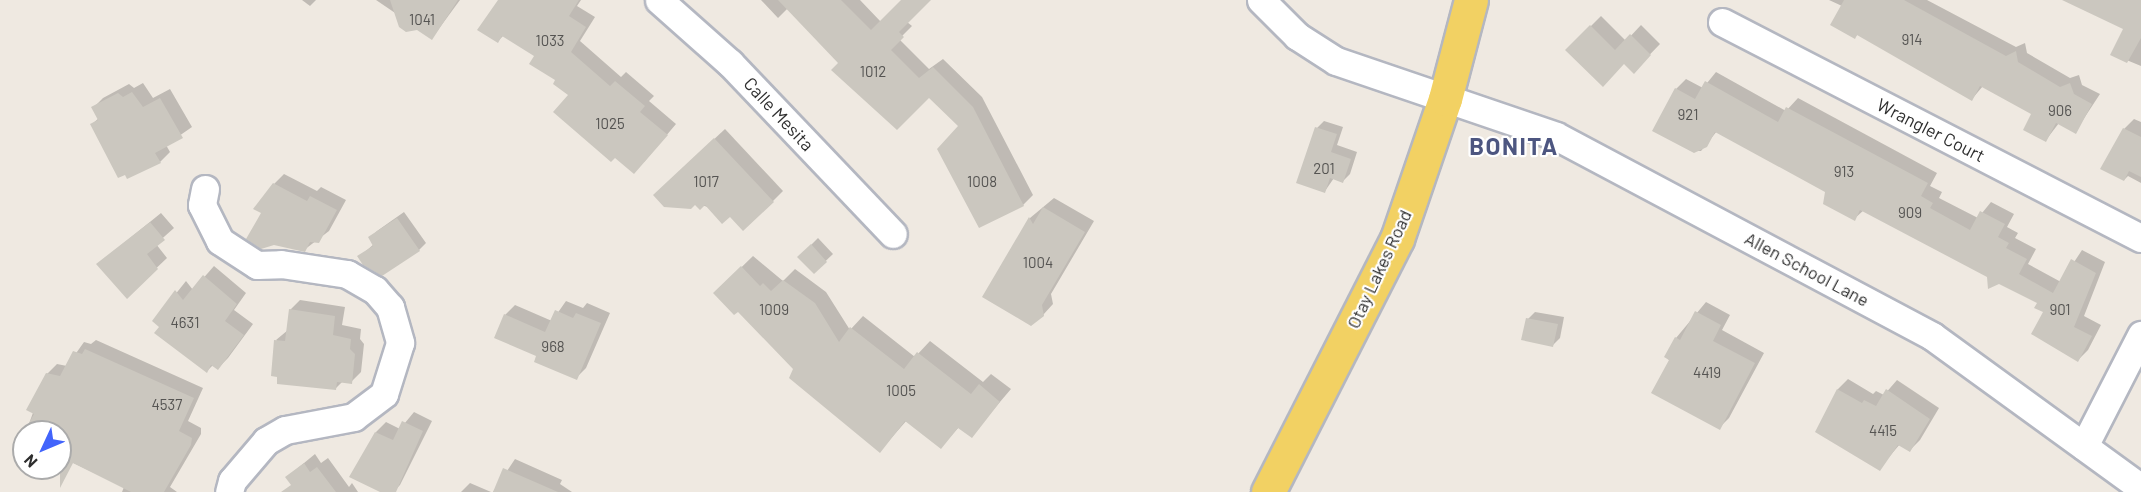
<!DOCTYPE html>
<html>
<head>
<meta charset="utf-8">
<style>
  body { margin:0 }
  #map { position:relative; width:2141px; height:492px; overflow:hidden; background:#efe9e1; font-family:Barlow,sans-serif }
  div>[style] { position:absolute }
  .shadow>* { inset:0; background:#0003 }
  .building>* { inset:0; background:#cbc7bf }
  .roads { filter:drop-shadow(2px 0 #b4b7c1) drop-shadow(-2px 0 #b4b7c1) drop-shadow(0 2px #b4b7c1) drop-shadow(0 -2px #b4b7c1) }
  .minor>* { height:27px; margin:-13.5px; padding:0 13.5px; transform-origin:13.5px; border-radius:13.5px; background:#fff }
  .major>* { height:33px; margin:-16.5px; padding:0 16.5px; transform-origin:16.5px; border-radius:16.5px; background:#f2d163 }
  span { translate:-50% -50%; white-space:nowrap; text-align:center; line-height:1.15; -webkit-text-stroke:4.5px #fff; paint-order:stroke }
  .number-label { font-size:15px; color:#555452 }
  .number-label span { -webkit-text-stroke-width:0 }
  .street-label { font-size:18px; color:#2e2e2e }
  .district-label { font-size:24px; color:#4d5680; font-weight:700; letter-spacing:1.5px }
  .north { position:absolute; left:12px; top:420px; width:60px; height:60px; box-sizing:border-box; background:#fff; border:2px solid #ababab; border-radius:50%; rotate:226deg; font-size:16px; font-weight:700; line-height:24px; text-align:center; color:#2e2e2e }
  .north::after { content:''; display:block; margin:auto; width:21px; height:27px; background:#4264fb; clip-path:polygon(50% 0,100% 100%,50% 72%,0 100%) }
</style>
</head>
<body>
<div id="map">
  <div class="shadow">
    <i style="clip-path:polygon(302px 0,316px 0,310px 6px)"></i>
    <i style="clip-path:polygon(376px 0,460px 0,432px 38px)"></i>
    <i style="clip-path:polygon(499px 0,581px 0,577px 6px,595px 17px,580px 41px,621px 77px,626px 72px,654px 96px,649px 101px,676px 124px,644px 162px,570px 94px,536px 55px,504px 35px,498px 41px)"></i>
    <i style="clip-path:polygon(761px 0,860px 0,881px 22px,903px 0,929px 0,907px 22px,912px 26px,899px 39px,929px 69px,943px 59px,982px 97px,1033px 195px,1023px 205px,960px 126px,929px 95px,840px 63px,788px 8px,778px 18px)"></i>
    <i style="clip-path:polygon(1829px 0,1927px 0,2016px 47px,2025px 43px,2027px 53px,2070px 78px,2079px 75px,2082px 85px,2100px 94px,2075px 132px,2059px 123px,2046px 140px,2033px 113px,1983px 86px,1972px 99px,1858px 34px,1855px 37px,1842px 6px)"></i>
    <i style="clip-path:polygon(2082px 0,2141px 0,2141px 66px,2112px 54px,2125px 29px)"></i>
    <i style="clip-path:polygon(1601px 16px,1626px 41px,1641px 25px,1660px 44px,1634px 71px,1624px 62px,1567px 50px)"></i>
    <i style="clip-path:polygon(1716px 72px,1786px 111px,1798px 98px,1937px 173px,1930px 186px,1942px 192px,1939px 198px,1978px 218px,1991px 202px,2014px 214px,2007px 227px,2018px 233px,2015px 238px,2036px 249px,2028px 264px,2061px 282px,2082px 250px,2105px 262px,2084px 316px,2101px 325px,2088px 350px,2078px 360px,2039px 303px,1864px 210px,1854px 219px,1827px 191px,1717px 131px,1701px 151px,1690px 151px,1676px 89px,1686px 79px,1703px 88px)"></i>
    <i style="clip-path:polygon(143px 83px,153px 98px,170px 89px,192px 127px,166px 145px,170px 152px,160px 162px,92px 124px,99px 118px,93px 108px,103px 98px,129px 84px,134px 88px)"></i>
    <i style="clip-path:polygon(2134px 119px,2141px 122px,2141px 183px,2128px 176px,2124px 180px,2124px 129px)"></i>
    <i style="clip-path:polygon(1324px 121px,1343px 127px,1337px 145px,1357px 152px,1350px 174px,1343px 181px,1334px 178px,1325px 191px,1317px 128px)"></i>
    <i style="clip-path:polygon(725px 129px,783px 191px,773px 201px,730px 214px,695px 203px,665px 185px)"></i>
    <i style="clip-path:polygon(284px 174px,317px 191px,321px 187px,346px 200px,329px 231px,304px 250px,263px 212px,274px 184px)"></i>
    <i style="clip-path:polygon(1054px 198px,1094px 221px,1051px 294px,1053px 304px,1043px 315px,984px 296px,1030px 218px)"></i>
    <i style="clip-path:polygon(404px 212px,426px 243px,419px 250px,359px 257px,374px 244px,370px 238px,377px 231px)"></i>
    <i style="clip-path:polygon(161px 213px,174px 228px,156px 244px,167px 258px,127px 296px,98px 264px)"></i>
    <i style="clip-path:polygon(818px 238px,833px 254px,814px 272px,799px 257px)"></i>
    <i style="clip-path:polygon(753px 256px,783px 281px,795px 269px,826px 292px,850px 330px,863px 316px,915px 357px,930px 341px,983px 382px,991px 374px,1011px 389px,971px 436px,959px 427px,941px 447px,907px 420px,880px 451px,738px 309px,715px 293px)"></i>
    <i style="clip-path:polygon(214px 266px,246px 293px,234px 310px,253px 324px,228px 358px,218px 368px,213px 365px,207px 371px,154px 321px,186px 281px,193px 290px)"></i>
    <i style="clip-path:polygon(300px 300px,345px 307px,342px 325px,361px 329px,360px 339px,364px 344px,361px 372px,351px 382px,343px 381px,336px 388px,276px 340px,288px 330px,290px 310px)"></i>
    <i style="clip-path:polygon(566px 301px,583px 308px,587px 303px,610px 313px,586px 368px,576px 378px,538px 356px,505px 315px,515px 305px,552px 321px)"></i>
    <i style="clip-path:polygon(1706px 302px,1730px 315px,1722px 330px,1764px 353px,1729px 418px,1719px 428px,1666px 356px,1676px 338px)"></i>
    <i style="clip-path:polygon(1535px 312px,1564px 317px,1560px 338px,1553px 345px,1528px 319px)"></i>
    <i style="clip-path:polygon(96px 340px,203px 388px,188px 421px,201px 428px,201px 434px,170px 487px,177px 492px,122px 492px,124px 487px,67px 460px,55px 476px,35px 468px,60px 468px,60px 432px,26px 432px,47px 374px,57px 364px,67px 366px,84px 342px,91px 344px)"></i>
    <i style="clip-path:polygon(1848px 379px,1873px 394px,1876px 391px,1884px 395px,1897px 380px,1939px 408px,1920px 440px,1910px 450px,1900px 444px,1879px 469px,1817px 432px,1838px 389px)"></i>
    <i style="clip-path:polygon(414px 412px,432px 421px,400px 485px,393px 492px,384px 492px,376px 432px,386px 422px,400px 429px)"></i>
    <i style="clip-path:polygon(24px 436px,24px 462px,14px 455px)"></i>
    <i style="clip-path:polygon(315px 454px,321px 463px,328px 458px,349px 487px,352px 483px,358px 492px,283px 492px,292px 485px,287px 477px)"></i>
    <i style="clip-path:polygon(515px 459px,562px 480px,560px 484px,572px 492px,493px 492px)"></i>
    <i style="clip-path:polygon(470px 483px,491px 492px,461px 492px)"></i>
  </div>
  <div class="building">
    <i style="clip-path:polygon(390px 0,458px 0,432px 40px,417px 30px,406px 32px,399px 27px)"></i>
    <i style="clip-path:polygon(498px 0,579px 0,569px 16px,586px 27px,571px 52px,610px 86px,615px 81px,645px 106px,640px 112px,668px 135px,634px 174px,615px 158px,611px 162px,553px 112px,568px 95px,553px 84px,555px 80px,529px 64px,534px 56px,502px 36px,498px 43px,477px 30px)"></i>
    <i style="clip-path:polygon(778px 0,841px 0,871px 30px,901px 0,931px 0,899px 32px,904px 37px,891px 50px,919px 78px,933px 67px,973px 107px,1024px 206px,979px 228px,937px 149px,958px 126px,929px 98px,897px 130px,831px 70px,838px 63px)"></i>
    <i style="clip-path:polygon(1844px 0,1904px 0,2006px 56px,2016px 51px,2018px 62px,2060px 87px,2070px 83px,2074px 94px,2092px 104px,2076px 134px,2056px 123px,2046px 142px,2023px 130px,2031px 114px,1980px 86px,1972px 101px,1857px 35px,1855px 39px,1830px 25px)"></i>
    <i style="clip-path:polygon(2062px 0,2141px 0,2141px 38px,2127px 63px,2110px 55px,2123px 29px)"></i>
    <i style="clip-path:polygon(1590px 25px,1615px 50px,1630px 34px,1651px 55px,1634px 74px,1624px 64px,1603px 87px,1565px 50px)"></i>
    <i style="clip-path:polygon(1705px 81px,1778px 122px,1786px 107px,1928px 183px,1921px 196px,1933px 203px,1930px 208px,1970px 230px,1980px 211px,2005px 224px,1998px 237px,2009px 243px,2006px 248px,2027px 259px,2019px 274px,2053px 293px,2071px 259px,2096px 273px,2074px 327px,2092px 336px,2078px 362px,2031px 334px,2043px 312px,2034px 308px,2037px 303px,1999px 284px,1988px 289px,1987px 277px,1860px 210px,1855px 221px,1823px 204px,1825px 192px,1715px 132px,1707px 147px,1694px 153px,1652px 131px,1675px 88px,1695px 99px)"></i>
    <i style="clip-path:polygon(132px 92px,143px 107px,160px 98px,183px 138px,155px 153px,161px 163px,127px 179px,125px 175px,118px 178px,90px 124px,98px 120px,91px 107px,118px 93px,123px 97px)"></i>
    <i style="clip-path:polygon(1315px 127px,1337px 134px,1331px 152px,1351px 159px,1343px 183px,1330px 178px,1325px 193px,1296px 183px)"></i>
    <i style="clip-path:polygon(2123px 128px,2141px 137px,2141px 177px,2129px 171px,2124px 181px,2100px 169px)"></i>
    <i style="clip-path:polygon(714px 138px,774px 202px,743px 231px,730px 217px,722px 224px,705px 205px,700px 210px,695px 205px,691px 209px,664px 207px,653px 195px)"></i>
    <i style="clip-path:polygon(273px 183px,307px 201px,310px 196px,337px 210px,319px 243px,310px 242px,305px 252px,274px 245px,261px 249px,246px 239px,261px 213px,253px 209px)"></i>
    <i style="clip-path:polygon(1043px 207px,1085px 232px,1042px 305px,1044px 316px,1031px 326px,982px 297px,1029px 217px,1033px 224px)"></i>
    <i style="clip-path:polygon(397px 218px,420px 251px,382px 276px,363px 265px,357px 256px,373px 246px,368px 237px)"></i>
    <i style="clip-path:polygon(150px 222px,165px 240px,147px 254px,158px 269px,127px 299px,96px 264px)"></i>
    <i style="clip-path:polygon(811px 244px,827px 262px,814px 274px,797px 257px)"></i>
    <i style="clip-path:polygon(741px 266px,760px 286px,763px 283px,771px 291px,783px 280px,815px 303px,839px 342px,850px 327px,904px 369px,917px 352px,971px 394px,979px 384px,1000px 402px,972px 438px,958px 428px,941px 449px,905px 421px,880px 453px,789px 378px,793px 369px,738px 312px,734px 315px,713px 293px)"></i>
    <i style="clip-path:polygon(203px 275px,237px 304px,225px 321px,244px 335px,218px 370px,211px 365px,207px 373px,154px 333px,159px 327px,152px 321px,175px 290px,183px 300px)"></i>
    <i style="clip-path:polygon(289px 309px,335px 316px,333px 335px,351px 339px,350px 349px,355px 354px,352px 384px,337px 382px,336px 390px,277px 384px,277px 377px,271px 376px,274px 340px,285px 341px)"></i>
    <i style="clip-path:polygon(555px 310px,573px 318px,576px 313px,601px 323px,577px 380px,534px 362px,536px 356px,494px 338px,504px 314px,545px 332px)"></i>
    <i style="clip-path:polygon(1695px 311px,1721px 325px,1713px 341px,1755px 363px,1720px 430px,1651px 393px,1669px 360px,1664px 357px,1675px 337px,1680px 340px)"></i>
    <i style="clip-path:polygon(1526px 318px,1558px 324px,1553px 347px,1521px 340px)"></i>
    <i style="clip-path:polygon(85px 349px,194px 398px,179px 431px,192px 438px,191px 445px,164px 492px,131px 492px,73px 463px,60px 488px,60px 432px,24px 432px,34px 414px,26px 410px,46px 373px,60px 376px,73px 351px,82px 354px)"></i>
    <i style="clip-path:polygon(1837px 389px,1862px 403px,1864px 400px,1876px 406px,1886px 389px,1930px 419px,1910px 452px,1898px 445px,1880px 471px,1815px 432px)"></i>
    <i style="clip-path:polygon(402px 421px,423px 431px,396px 492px,380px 492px,349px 477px,375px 432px,393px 440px)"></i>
    <i style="clip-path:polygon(304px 463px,310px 472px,317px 467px,336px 492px,281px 492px,291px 485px,285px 477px)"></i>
    <i style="clip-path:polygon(503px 468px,558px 492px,493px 492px)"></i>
  </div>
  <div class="roads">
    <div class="minor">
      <i style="left:659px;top:0;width:95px;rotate:41.6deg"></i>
      <i style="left:730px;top:63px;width:236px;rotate:46.4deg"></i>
      <i style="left:1261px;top:0;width:51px;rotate:45deg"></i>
      <i style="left:1297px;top:36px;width:46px;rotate:32.7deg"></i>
      <i style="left:1336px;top:61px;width:232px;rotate:18.8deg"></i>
      <i style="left:1556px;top:136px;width:426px;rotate:28deg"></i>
      <i style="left:1932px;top:336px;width:258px;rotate:36deg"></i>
      <i style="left:1722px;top:22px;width:471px;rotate:27.3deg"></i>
      <i style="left:205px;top:189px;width:16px;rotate:101deg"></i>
      <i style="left:202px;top:205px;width:40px;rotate:63.4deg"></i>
      <i style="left:220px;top:241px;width:44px;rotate:33deg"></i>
      <i style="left:257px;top:265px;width:24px;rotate:-2deg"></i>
      <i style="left:281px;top:264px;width:67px;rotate:8.6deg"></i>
      <i style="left:347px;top:274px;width:32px;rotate:30deg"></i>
      <i style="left:375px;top:290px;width:23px;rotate:49deg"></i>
      <i style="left:390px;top:307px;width:37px;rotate:74deg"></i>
      <i style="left:400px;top:343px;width:53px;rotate:107.4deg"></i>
      <i style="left:384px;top:394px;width:38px;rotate:143deg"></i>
      <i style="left:354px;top:417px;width:70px;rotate:169.3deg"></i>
      <i style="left:285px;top:430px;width:22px;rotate:150deg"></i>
      <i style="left:266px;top:441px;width:52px;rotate:130.4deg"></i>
      <i style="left:232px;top:481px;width:11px;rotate:105deg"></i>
      <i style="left:2084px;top:446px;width:125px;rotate:-62.8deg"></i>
    </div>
    <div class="major">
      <i style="left:1268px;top:492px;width:284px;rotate:-63deg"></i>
      <i style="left:1397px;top:239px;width:148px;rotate:-71.1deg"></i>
      <i style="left:1445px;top:99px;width:102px;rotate:-75.3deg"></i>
    </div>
  </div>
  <div class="number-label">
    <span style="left:422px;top:20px">1041</span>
    <span style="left:1912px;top:40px">914</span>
    <span style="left:550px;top:41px">1033</span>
    <span style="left:873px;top:72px">1012</span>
    <span style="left:2060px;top:111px">906</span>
    <span style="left:1688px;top:115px">921</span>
    <span style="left:610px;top:124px">1025</span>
    <span style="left:1324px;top:169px">201</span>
    <span style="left:1844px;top:172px">913</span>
    <span style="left:706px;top:182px">1017</span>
    <span style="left:982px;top:182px">1008</span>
    <span style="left:1910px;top:213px">909</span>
    <span style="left:1038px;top:263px">1004</span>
    <span style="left:774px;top:310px">1009</span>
    <span style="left:2060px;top:310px">901</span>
    <span style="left:185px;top:323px">4631</span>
    <span style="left:553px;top:347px">968</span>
    <span style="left:1707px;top:373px">4419</span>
    <span style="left:901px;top:391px">1005</span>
    <span style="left:167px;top:405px">4537</span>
    <span style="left:1883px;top:431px">4415</span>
  </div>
  <div class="street-label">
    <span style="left:779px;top:114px;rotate:47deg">Calle Mesita</span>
    <span style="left:1931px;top:130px;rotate:27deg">Wrangler Court</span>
    <span style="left:1379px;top:269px;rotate:-65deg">Otay Lakes Road</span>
    <span style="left:1807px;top:269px;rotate:28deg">Allen School Lane</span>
  </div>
  <div class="district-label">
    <span style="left:1514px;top:146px">BONITA</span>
  </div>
  <div class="north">N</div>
</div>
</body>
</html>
